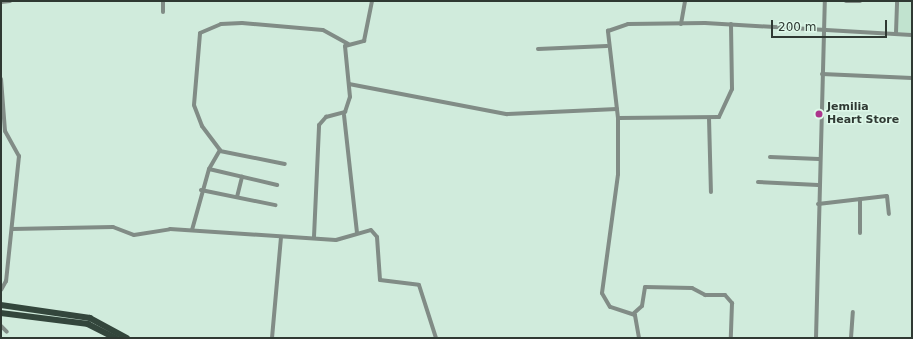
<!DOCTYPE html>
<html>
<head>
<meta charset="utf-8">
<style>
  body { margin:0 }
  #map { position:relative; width:913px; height:339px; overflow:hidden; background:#d0ebdc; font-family:"DejaVu Sans",sans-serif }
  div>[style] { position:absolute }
  .built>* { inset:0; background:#c1e3cf }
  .minor>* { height:4px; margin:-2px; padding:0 2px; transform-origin:2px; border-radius:2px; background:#818c86 }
  .major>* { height:5.5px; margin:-2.75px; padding:0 2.75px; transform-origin:2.75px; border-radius:2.75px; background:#33463c }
  .dots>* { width:11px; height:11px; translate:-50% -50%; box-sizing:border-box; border:2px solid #def8e9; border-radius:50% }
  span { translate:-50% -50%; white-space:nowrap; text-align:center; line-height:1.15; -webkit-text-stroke:3px #def8e9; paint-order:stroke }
  .poi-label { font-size:11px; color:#2f3933; font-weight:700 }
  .left { translate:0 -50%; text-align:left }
  .frame { position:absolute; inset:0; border:2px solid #2f3933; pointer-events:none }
  .scale { position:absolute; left:771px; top:20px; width:116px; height:18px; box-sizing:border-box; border:2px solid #2f3933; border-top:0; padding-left:5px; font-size:12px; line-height:14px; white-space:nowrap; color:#2f3933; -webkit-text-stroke:3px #def8e9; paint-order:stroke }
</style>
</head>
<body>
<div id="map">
  <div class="built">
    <i style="clip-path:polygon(899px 1px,912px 1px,912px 33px,898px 32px)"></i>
  </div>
  <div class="minor">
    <i style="left:846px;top:1px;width:14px"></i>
    <i style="left:1px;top:2px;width:9px;rotate:-6deg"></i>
    <i style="left:163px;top:12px;width:11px;rotate:-90deg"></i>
    <i style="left:681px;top:24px;width:23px;rotate:-80deg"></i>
    <i style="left:896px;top:33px;width:32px;rotate:-88deg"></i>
    <i style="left:538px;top:49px;width:69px;rotate:-2.5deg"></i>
    <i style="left:822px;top:74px;width:90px;rotate:2.5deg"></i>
    <i style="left:1px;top:79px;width:52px;rotate:85.6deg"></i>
    <i style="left:5px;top:131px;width:29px;rotate:61deg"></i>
    <i style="left:19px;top:156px;width:126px;rotate:95.9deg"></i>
    <i style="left:6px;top:281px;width:10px;rotate:119deg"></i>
    <i style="left:349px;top:84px;width:161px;rotate:10.8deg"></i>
    <i style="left:507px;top:114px;width:110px;rotate:-2.6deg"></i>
    <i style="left:344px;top:115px;width:118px;rotate:83.7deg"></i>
    <i style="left:618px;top:118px;width:101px;rotate:-0.6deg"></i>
    <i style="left:719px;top:117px;width:31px;rotate:-65deg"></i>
    <i style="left:732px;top:89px;width:65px;rotate:-90.9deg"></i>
    <i style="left:709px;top:118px;width:74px;rotate:88.5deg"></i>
    <i style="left:220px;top:151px;width:66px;rotate:11.3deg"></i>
    <i style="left:770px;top:157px;width:49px;rotate:2.3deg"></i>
    <i style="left:209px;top:169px;width:70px;rotate:13.2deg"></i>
    <i style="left:758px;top:182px;width:60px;rotate:2.9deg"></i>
    <i style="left:201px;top:190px;width:76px;rotate:11.5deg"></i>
    <i style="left:237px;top:197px;width:21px;rotate:-76deg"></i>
    <i style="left:860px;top:199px;width:34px;rotate:90deg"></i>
    <i style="left:818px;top:204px;width:69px;rotate:-6.6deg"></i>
    <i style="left:887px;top:196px;width:18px;rotate:84deg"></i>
    <i style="left:12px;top:229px;width:101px;rotate:-1.1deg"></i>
    <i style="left:113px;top:227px;width:22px;rotate:21deg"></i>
    <i style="left:134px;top:235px;width:36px;rotate:-9deg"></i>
    <i style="left:170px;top:229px;width:166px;rotate:3.8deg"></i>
    <i style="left:336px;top:240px;width:36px;rotate:-16deg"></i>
    <i style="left:371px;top:230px;width:9px;rotate:49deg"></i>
    <i style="left:377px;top:237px;width:43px;rotate:86deg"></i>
    <i style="left:380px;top:280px;width:39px;rotate:7deg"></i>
    <i style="left:419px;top:285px;width:56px;rotate:72.2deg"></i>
    <i style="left:192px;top:230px;width:63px;rotate:-74.4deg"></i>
    <i style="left:209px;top:169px;width:22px;rotate:-60deg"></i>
    <i style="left:220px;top:150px;width:30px;rotate:-127deg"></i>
    <i style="left:202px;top:126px;width:22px;rotate:-111deg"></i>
    <i style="left:194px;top:105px;width:72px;rotate:-85.2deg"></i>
    <i style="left:200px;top:33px;width:23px;rotate:-23deg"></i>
    <i style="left:221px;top:24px;width:21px;rotate:-3deg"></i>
    <i style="left:242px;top:23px;width:81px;rotate:4.9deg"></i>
    <i style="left:323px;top:30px;width:29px;rotate:29deg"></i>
    <i style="left:314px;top:237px;width:112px;rotate:-87.4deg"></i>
    <i style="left:319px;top:125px;width:11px;rotate:-49deg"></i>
    <i style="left:326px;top:117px;width:20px;rotate:-15deg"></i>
    <i style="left:345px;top:112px;width:16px;rotate:-72deg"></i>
    <i style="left:350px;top:97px;width:51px;rotate:-95.6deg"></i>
    <i style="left:345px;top:46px;width:20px;rotate:-15deg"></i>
    <i style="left:364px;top:41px;width:41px;rotate:-78.7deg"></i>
    <i style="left:633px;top:314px;width:12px;rotate:-42deg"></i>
    <i style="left:642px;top:306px;width:19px;rotate:-81deg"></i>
    <i style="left:645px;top:287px;width:47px;rotate:1.2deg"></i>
    <i style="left:692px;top:288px;width:15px;rotate:28deg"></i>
    <i style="left:705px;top:295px;width:20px"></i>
    <i style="left:725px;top:295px;width:11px;rotate:49deg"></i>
    <i style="left:732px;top:303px;width:35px;rotate:92deg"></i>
    <i style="left:1px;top:326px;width:8px;rotate:45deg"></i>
    <i style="left:272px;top:338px;width:100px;rotate:-84.9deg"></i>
    <i style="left:639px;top:338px;width:23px;rotate:-100deg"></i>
    <i style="left:635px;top:315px;width:26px;rotate:-162deg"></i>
    <i style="left:610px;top:307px;width:16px;rotate:-120deg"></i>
    <i style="left:602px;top:293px;width:120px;rotate:-82.3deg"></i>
    <i style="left:618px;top:174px;width:56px;rotate:-90deg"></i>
    <i style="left:618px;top:118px;width:88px;rotate:-96.6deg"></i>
    <i style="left:608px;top:31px;width:21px;rotate:-19deg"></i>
    <i style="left:628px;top:24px;width:77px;rotate:-0.7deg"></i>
    <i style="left:705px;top:23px;width:207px;rotate:3.3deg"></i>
    <i style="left:816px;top:338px;width:337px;rotate:-88.5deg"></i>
    <i style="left:851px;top:338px;width:26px;rotate:-86deg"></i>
  </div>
  <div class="major">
    <i style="left:1px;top:305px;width:90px;rotate:8.3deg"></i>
    <i style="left:90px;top:318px;width:42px;rotate:28.4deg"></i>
    <i style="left:1px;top:313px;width:88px;rotate:7.2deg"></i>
    <i style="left:88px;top:324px;width:31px;rotate:27deg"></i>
  </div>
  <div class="dots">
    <i style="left:819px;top:114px;background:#ac358c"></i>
  </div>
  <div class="poi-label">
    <span class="left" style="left:827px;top:114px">Jemilia<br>Heart Store</span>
  </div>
  <div class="frame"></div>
  <div class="scale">200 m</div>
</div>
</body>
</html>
